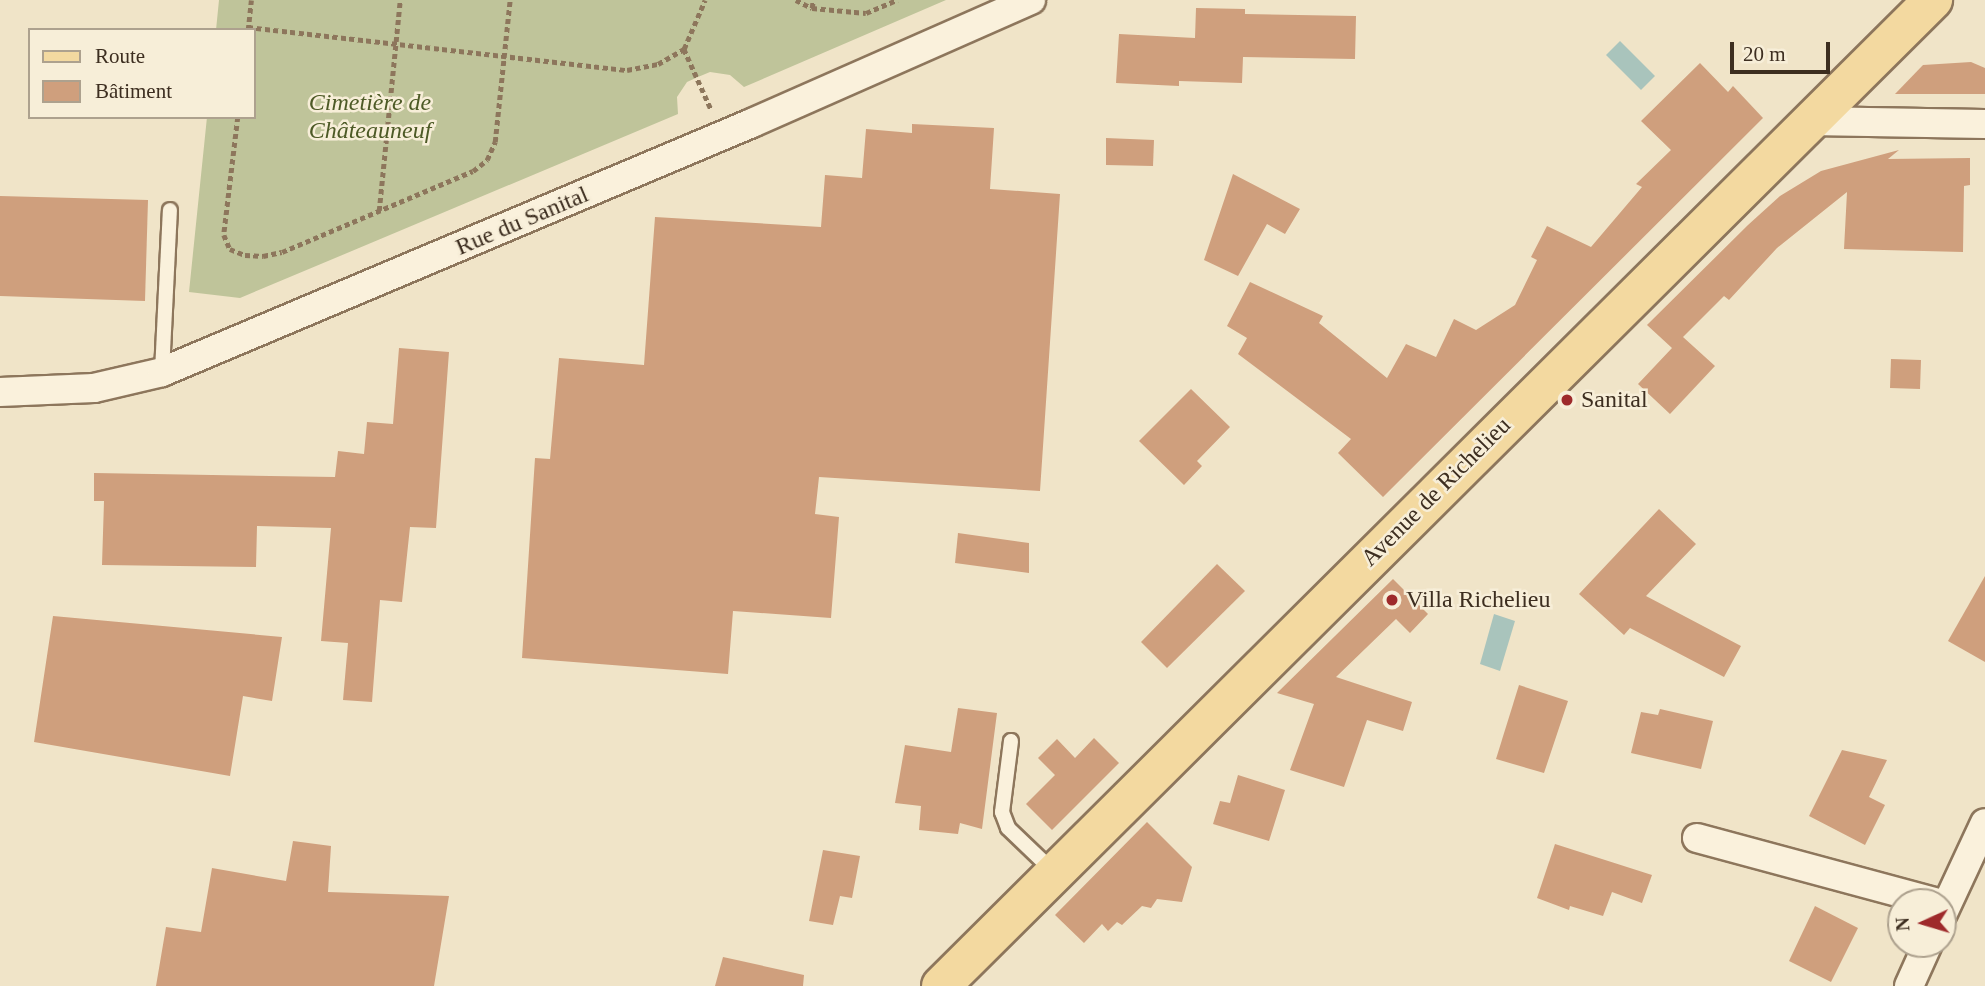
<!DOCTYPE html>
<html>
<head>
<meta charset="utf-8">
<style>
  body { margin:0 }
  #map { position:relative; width:1985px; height:986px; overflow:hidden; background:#f0e4c8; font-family:"Times New Roman",serif }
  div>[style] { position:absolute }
  .cemetery>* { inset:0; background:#bfc49a }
  .water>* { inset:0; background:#a9c4bc }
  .building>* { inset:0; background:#cf9f7d }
  .path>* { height:4.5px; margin-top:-2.25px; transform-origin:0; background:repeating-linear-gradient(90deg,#8d765c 0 5px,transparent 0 8.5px) }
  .roads { filter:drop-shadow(2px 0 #8d765c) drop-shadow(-2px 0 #8d765c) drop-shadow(0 2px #8d765c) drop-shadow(0 -2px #8d765c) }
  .service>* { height:14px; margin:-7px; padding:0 7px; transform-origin:7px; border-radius:7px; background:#faf1dc }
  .minor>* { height:28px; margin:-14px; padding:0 14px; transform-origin:14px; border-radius:14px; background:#faf1dc }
  .primary>* { height:38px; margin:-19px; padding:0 19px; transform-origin:19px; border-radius:19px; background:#f3d9a0 }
  .dots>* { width:19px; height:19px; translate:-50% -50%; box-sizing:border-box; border:4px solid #f7eed8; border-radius:50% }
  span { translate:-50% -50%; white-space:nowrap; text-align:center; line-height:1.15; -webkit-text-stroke:5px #f7eed8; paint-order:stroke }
  .park-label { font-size:24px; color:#4d5a26; font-style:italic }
  .street-label { font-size:24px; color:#3d2e20 }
  .poi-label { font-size:24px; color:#3d2e20 }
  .left { translate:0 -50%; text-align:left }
  .legend { position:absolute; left:28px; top:28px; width:228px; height:91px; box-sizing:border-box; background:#f7eed8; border:2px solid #ada18e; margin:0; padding:9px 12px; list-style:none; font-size:21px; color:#3d2e20 }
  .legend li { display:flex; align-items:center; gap:14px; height:35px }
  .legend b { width:35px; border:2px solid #ada18e }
  .north { position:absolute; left:1887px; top:888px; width:70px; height:70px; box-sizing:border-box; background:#f7eed8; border:2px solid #ada18e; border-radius:50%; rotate:266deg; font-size:19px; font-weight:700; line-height:28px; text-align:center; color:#3d2e20 }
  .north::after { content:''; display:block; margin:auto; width:24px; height:32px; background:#9e2a2b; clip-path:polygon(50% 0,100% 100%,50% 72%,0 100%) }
  .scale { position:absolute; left:1730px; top:42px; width:100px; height:32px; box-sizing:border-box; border:4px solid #3d2e20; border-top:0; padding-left:9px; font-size:21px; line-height:24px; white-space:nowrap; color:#3d2e20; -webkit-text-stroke:5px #f7eed8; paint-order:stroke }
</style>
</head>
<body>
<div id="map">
  <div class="cemetery">
    <i style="clip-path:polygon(219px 0,946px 0,744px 87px,730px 75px,710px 72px,698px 77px,687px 82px,677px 97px,678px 114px,240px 298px,189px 292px,207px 117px,254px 117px,254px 30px,216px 30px)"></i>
  </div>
  <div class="water">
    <i style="clip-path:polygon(1620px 41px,1655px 76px,1641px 90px,1606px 55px)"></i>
    <i style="clip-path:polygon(1494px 614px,1515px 621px,1500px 671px,1480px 664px)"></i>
  </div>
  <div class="building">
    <i style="clip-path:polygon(1196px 8px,1245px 9px,1245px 14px,1356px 16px,1355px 59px,1243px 57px,1242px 83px,1179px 81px,1179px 86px,1116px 83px,1119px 34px,1195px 38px)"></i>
    <i style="clip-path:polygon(1971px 62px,1985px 68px,1985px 94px,1895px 94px,1923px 65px)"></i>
    <i style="clip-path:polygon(1700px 63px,1728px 92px,1733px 86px,1763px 118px,1383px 497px,1338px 453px,1351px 439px,1238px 354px,1247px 338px,1227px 326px,1250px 282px,1323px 316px,1319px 323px,1387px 378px,1406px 344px,1436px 357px,1454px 319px,1476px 330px,1515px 305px,1537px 260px,1531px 257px,1547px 226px,1591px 247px,1642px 187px,1636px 184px,1671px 150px,1641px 121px)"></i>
    <i style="clip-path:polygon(912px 124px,994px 128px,990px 189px,1060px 194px,1040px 491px,819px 477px,815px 514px,839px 517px,831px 618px,733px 611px,728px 674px,522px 658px,535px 458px,550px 459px,559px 358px,644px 365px,655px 217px,821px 227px,825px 175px,862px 178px,866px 129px,912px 133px)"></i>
    <i style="clip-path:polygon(1106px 138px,1154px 140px,1153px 166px,1106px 165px)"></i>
    <i style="clip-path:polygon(1899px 150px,1888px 159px,1970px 158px,1970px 185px,1964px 186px,1963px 252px,1844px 249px,1847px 192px,1777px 248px,1729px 300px,1724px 296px,1683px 337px,1715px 366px,1670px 414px,1638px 384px,1672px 348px,1647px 325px,1748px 225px,1780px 196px,1821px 171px)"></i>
    <i style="clip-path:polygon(1233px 174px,1300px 209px,1285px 234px,1267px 224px,1238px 276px,1204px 260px)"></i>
    <i style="clip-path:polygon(0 196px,148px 200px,145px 301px,0 296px)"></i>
    <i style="clip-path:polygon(399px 348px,449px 352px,436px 528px,410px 527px,402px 602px,380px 600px,372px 702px,343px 700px,348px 643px,321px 641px,331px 528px,257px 526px,256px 567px,102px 565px,104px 501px,94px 501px,94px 473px,335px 477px,338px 451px,364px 454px,367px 422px,393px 424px)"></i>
    <i style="clip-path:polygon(1891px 359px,1921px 360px,1920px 389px,1890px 388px)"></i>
    <i style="clip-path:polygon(1191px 389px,1230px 427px,1197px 461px,1202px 466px,1184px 485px,1139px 441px)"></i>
    <i style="clip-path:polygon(1659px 509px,1696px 544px,1646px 596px,1741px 646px,1724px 677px,1630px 628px,1624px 635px,1579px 594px)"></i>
    <i style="clip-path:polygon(958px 533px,1029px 543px,1029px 573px,955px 563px)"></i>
    <i style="clip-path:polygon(1217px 564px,1245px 591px,1167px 668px,1141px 642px)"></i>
    <i style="clip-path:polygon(1985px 576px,1985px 662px,1948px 641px)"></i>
    <i style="clip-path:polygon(1393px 579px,1428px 614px,1410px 633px,1396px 619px,1336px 677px,1412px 702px,1403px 731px,1367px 720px,1344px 787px,1290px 770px,1314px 704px,1277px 693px)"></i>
    <i style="clip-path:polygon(53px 616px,282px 637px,272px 701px,243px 696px,230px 776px,34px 742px)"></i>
    <i style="clip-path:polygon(1519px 685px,1568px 701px,1544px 773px,1496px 759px)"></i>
    <i style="clip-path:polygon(958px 708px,997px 713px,982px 829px,960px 823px,958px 834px,919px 830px,921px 806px,895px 803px,905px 745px,951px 752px)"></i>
    <i style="clip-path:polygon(1660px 709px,1713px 721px,1701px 769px,1631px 753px,1641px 712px,1658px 715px)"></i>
    <i style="clip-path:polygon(1094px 738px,1119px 763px,1052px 830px,1026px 804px,1055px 775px,1038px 758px,1057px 739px,1075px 758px)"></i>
    <i style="clip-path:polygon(1842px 750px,1887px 760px,1869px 797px,1885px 805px,1865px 845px,1809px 816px)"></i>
    <i style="clip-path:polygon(1238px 775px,1285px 790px,1269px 841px,1213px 824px,1220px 801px,1230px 803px)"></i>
    <i style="clip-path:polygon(1147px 822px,1192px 867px,1182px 902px,1157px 899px,1151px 908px,1142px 906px,1122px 925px,1117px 922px,1108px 931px,1102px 924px,1084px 943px,1055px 915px)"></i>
    <i style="clip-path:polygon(293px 841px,331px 846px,328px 892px,449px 896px,434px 986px,156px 986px,166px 927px,201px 932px,212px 868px,286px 881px)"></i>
    <i style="clip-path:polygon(1555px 844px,1652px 875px,1642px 903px,1612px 892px,1603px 916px,1570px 906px,1569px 910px,1537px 898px)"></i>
    <i style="clip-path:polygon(823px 850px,860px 856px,852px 898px,840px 896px,833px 925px,809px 921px)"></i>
    <i style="clip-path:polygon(1815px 906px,1858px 928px,1831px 982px,1789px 961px)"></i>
    <i style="clip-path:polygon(723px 957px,804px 975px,803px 986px,715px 986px)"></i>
  </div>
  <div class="path">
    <i style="left:796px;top:0;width:18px;rotate:27deg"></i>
    <i style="left:812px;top:8px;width:54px;rotate:5.3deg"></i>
    <i style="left:866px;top:13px;width:34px;rotate:-23deg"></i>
    <i style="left:812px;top:8px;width:8px;rotate:-83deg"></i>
    <i style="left:248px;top:27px;width:381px;rotate:6.5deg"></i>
    <i style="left:627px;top:70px;width:32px;rotate:-11deg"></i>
    <i style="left:658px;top:64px;width:30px;rotate:-30deg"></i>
    <i style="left:684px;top:49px;width:53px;rotate:-66.8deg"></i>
    <i style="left:248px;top:30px;width:30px;rotate:-84deg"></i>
    <i style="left:684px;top:49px;width:66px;rotate:65.8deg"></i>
    <i style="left:238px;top:117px;width:119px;rotate:96.8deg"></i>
    <i style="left:224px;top:235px;width:15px;rotate:67deg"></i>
    <i style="left:230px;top:249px;width:16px;rotate:22deg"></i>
    <i style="left:245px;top:255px;width:18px;rotate:3deg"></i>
    <i style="left:263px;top:256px;width:19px;rotate:-12deg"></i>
    <i style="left:282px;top:252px;width:207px;rotate:-23deg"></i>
    <i style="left:473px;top:171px;width:18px;rotate:-38deg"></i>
    <i style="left:487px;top:160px;width:20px;rotate:-66deg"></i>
    <i style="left:495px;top:142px;width:143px;rotate:-84deg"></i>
    <i style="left:379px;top:211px;width:212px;rotate:-84.3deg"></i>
  </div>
  <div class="roads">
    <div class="service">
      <i style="left:162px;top:372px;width:162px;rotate:-87.2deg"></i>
      <i style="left:1011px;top:741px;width:72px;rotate:97.2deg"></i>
      <i style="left:1002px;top:812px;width:17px;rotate:69deg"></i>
      <i style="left:1008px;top:828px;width:62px;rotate:43.7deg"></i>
    </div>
    <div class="minor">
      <i style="left:1810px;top:121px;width:175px;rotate:1deg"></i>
      <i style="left:0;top:392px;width:94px;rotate:-2.4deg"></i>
      <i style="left:94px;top:388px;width:70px;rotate:-13.2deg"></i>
      <i style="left:162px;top:372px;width:640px;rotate:-22.88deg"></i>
      <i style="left:752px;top:123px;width:305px;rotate:-23.8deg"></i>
      <i style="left:1697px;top:838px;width:246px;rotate:15.1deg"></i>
      <i style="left:1943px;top:913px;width:99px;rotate:-65deg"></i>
      <i style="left:1909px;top:986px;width:46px;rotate:-65.7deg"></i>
    </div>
    <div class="primary">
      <i style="left:941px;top:986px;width:1399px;rotate:-44.83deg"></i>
    </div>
  </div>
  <div class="dots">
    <i style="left:1567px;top:400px;background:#9e2a2b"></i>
    <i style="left:1392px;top:600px;background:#9e2a2b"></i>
  </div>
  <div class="park-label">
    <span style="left:370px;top:117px">Cimetière de<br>Châteauneuf</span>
  </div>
  <div class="street-label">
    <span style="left:522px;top:221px;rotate:-23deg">Rue du Sanital</span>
    <span style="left:1436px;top:492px;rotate:-45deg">Avenue de Richelieu</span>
  </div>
  <div class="poi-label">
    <span class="left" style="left:1581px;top:400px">Sanital</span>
    <span class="left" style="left:1406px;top:600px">Villa Richelieu</span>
  </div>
  <ul class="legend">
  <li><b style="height:9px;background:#f3d9a0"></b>Route</li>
  <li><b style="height:19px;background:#cf9f7d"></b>Bâtiment</li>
  </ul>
  <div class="north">N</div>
  <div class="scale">20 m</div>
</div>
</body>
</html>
